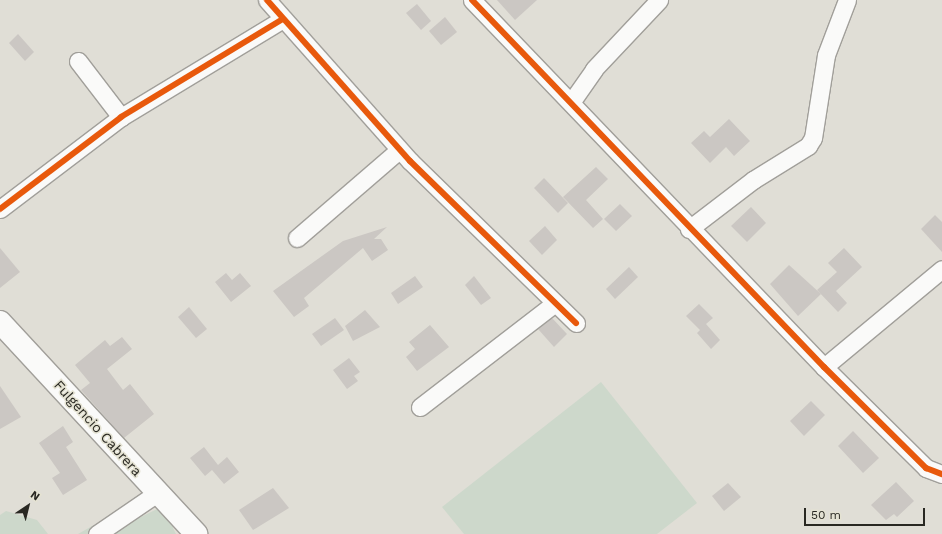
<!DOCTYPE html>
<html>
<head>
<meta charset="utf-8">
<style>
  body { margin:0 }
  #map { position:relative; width:942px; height:534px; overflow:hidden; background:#e0ded6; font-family:"Work Sans",sans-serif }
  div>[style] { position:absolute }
  .green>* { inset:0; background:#cdd8cb }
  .building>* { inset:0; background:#cbc7c3 }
  .roads { filter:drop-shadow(1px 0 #a19f9a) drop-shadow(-1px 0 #a19f9a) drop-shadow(0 1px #a19f9a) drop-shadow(0 -1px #a19f9a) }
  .minor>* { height:17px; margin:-8.5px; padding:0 8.5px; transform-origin:8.5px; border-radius:8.5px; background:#fafaf9 }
  .secondary>* { height:22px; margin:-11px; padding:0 11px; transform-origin:11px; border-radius:11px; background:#fafaf9 }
  .cycleway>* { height:6px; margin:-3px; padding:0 3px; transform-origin:3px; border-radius:3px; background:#e8590c }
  span { translate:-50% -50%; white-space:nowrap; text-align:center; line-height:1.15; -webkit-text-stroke:3px #e4e2d2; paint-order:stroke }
  .street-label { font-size:14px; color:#292822 }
  .north { position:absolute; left:8px; top:486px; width:40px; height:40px; -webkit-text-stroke:3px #e4e2d2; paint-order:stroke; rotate:35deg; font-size:11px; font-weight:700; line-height:16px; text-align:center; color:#292822 }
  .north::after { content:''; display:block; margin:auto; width:14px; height:18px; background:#292822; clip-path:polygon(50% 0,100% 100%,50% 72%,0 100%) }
  .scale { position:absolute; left:804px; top:508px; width:121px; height:18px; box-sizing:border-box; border:2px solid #292822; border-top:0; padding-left:5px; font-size:12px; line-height:14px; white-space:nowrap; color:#292822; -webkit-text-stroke:3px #e4e2d2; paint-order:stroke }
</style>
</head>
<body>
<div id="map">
  <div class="green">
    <i style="clip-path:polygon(601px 382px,697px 503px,657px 534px,464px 534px,442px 507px)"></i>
    <i style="clip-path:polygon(161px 507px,174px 516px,173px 528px,176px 534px,78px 534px,94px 525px,113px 531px)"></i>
    <i style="clip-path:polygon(6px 511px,37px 520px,48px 534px,0 534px,0 515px)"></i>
  </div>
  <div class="building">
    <i style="clip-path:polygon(497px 0,537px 0,515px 20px)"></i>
    <i style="clip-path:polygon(417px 4px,431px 21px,421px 30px,406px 13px)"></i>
    <i style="clip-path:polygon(445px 17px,457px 32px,441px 45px,429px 31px)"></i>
    <i style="clip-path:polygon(18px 34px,34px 52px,25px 61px,9px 43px)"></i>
    <i style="clip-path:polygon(729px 119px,750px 141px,734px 156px,726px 147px,710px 163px,691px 143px,704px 131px,710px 137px)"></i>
    <i style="clip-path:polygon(596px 167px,608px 179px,586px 200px,603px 219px,593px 228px,563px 197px)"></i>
    <i style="clip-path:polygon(544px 178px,568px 203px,558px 213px,534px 188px)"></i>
    <i style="clip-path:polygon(620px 204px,632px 216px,616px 231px,604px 219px)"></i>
    <i style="clip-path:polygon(751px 207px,766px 223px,747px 242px,731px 226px)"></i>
    <i style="clip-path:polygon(935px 215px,942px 222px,942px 252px,921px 229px)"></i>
    <i style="clip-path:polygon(545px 226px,557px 240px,542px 255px,529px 241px)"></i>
    <i style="clip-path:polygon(387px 227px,374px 239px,381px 239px,388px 250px,372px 261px,363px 248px,304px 298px,309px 306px,294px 317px,273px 291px,343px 241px)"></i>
    <i style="clip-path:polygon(0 248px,20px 272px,0 288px)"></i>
    <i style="clip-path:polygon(844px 248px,862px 267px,836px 291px,847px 303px,838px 312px,817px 290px,837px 272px,828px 263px)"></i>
    <i style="clip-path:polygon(789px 265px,821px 294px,798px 316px,770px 284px)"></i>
    <i style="clip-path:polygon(629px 267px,638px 277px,615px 299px,606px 289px)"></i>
    <i style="clip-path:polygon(226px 273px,232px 280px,240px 273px,251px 286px,231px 302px,215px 282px)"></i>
    <i style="clip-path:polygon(415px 276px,423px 287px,398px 304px,391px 293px)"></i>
    <i style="clip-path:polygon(474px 276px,491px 298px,481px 305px,465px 285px)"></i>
    <i style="clip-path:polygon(699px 304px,713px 318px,706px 324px,720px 340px,711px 349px,697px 333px,703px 327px,700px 330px,686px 316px)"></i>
    <i style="clip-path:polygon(189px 307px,207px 329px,196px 338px,178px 317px)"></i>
    <i style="clip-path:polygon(365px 310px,380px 327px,353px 341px,345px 326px)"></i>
    <i style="clip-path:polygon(335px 318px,344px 330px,321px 346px,312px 334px)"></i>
    <i style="clip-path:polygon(552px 318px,567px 334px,554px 347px,538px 329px)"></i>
    <i style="clip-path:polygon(430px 325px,449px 347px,417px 371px,406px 357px,415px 349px,409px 342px)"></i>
    <i style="clip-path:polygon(122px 337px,132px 349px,107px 369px,123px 390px,130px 384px,154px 414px,124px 438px,81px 390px,90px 383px,75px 365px,105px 340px,110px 346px)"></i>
    <i style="clip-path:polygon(349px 358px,360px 372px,354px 376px,358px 381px,347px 389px,333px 370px)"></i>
    <i style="clip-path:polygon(0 386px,21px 417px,0 429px)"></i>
    <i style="clip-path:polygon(811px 401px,825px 415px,804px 436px,790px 421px)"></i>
    <i style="clip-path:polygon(63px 426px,73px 442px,66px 447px,87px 480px,63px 495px,52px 478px,60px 473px,39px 443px)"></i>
    <i style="clip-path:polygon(853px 431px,879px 458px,863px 473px,838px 446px)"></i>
    <i style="clip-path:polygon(204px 447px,218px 465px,227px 457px,239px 472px,224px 484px,212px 470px,205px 476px,190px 458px)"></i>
    <i style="clip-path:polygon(896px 482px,914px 501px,897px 517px,894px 514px,886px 520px,871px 505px)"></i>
    <i style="clip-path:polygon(728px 483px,741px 497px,724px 511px,712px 496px)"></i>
    <i style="clip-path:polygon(273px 488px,289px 508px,253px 530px,239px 510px)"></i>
  </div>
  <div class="roads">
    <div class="minor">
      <i style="left:267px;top:0;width:215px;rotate:48.4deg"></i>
      <i style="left:410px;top:161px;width:232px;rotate:44.3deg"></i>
      <i style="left:472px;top:0;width:509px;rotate:46.2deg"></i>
      <i style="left:824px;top:367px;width:144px;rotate:44.7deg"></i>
      <i style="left:926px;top:468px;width:17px;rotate:21deg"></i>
      <i style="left:78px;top:61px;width:71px;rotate:52.5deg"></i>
      <i style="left:572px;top:101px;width:39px;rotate:-55deg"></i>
      <i style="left:594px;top:69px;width:95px;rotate:-46.7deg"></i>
      <i style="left:0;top:209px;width:152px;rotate:-37.2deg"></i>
      <i style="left:121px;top:117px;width:189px;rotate:-31.2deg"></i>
      <i style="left:689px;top:229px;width:81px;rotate:-37.4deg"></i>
      <i style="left:753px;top:180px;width:65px;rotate:-31.7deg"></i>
      <i style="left:808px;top:146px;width:9px;rotate:-58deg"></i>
      <i style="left:813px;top:138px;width:84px;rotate:-81.1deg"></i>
      <i style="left:826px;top:55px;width:59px;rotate:-69.1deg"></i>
      <i style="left:297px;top:238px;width:135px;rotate:-40.8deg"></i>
      <i style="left:824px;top:367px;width:153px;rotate:-39.7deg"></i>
      <i style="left:420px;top:407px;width:170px;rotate:-37.6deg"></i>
      <i style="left:97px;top:534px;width:73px;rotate:-34.3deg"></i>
    </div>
    <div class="secondary">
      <i style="left:0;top:322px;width:289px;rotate:47.2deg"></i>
    </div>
  </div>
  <div class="cycleway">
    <i style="left:267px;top:0;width:215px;rotate:48.4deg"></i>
    <i style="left:410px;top:161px;width:232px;rotate:44.3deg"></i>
    <i style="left:472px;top:0;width:509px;rotate:46.2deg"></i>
    <i style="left:824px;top:367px;width:144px;rotate:44.7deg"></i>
    <i style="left:926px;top:468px;width:17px;rotate:21deg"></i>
    <i style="left:0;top:209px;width:152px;rotate:-37.2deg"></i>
    <i style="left:121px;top:117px;width:189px;rotate:-31.2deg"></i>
  </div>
  <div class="street-label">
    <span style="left:98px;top:428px;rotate:48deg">Fulgencio Cabrera</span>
  </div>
  <div class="north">N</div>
  <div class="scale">50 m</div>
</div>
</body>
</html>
